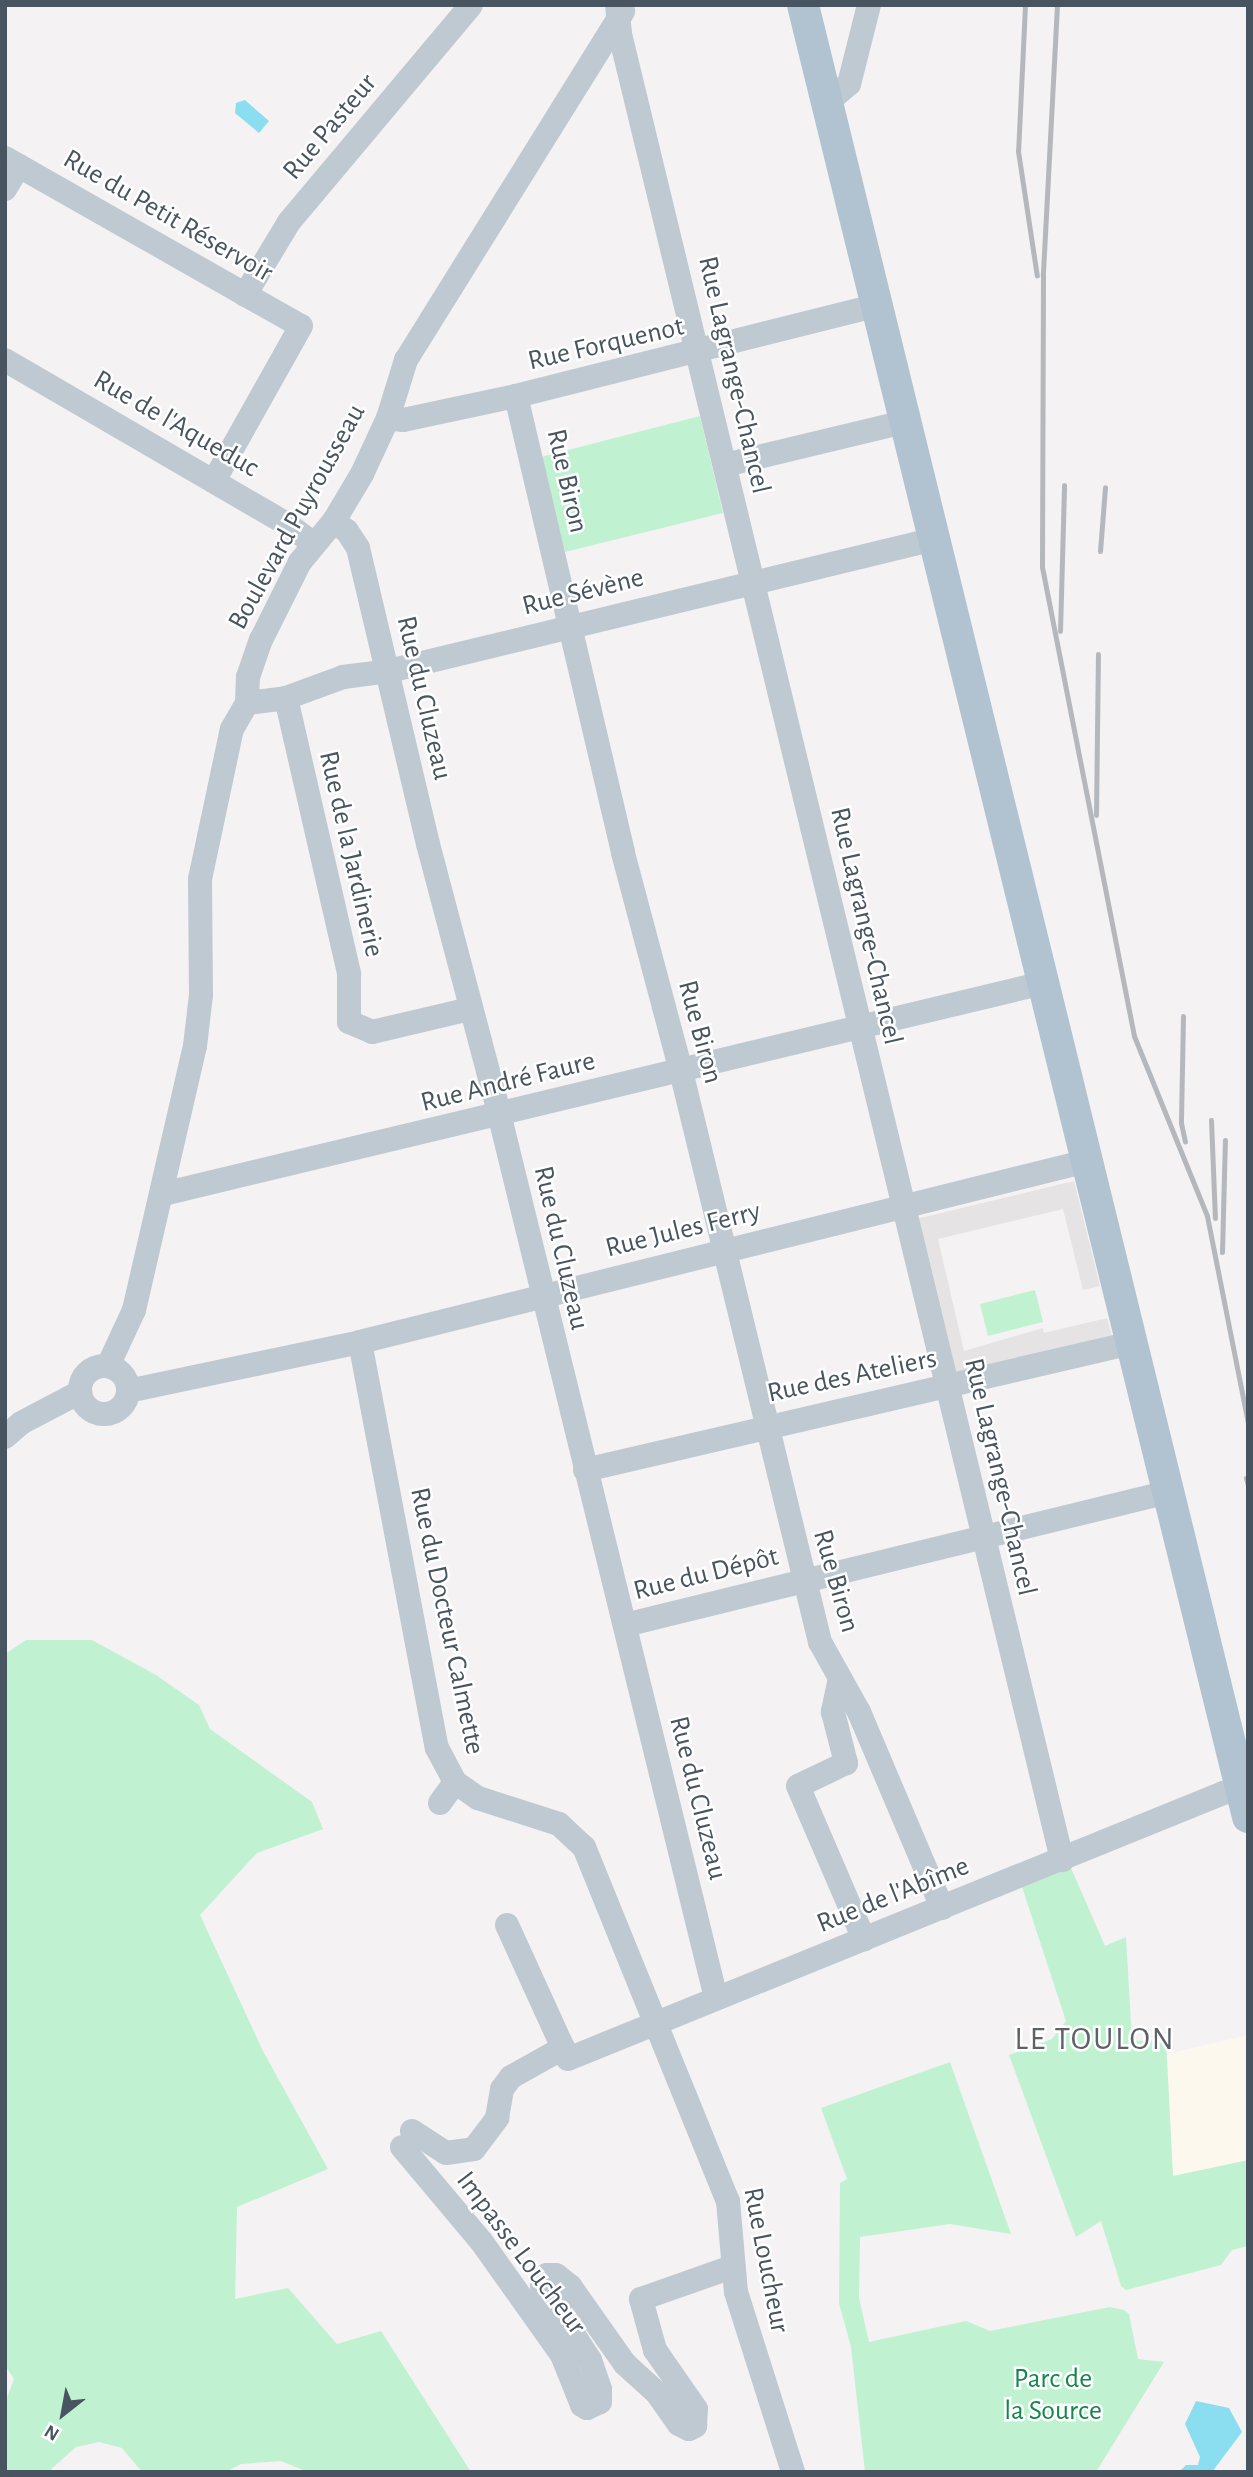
<!DOCTYPE html>
<html>
<head>
<meta charset="utf-8">
<style>
  body { margin:0 }
  #map { position:relative; width:1253px; height:2477px; overflow:hidden; background:#f4f2f2; font-family:"Alegreya Sans",sans-serif }
  div>[style] { position:absolute }
  .commercial>* { inset:0; background:#fdf8ed }
  .education>* { inset:0; background:#e5e3e4 }
  .green>* { inset:0; background:#c0f2d2 }
  .water>* { inset:0; background:#8bddf0 }
  .minor>* { height:24px; margin:-12px; padding:0 12px; transform-origin:12px; border-radius:12px; background:#bfc9d1 }
  .minor>.ring { margin:-12px; padding:0; box-sizing:content-box; background:none; border:24px solid #bfc9d1; border-radius:50% }
  .major>* { height:32px; margin:-16px; padding:0 16px; transform-origin:16px; border-radius:16px; background:#b1c2d1 }
  .rail>* { height:5px; margin:-2.5px; padding:0 2.5px; transform-origin:2.5px; border-radius:2.5px; background:#b4b7bc }
  span { translate:-50% -50%; white-space:nowrap; text-align:center; line-height:1.15; -webkit-text-stroke:5px #fff; paint-order:stroke }
  .street-label { font-size:28px; color:#485560 }
  .park-label { font-size:28px; color:#14874b }
  .quarter-label { font-size:32px; color:#5e6267; letter-spacing:2px }
  .frame { position:absolute; inset:0; border:7px solid #485560; pointer-events:none }
  .north { position:absolute; left:28px; top:2379px; width:70px; height:70px; -webkit-text-stroke:5px #fff; paint-order:stroke; rotate:211deg; font-size:19px; font-weight:700; line-height:28px; text-align:center; color:#485560 }
  .north::after { content:''; display:block; margin:auto; width:24px; height:32px; background:#485560; clip-path:polygon(50% 0,100% 100%,50% 72%,0 100%) }
</style>
</head>
<body>
<div id="map">
  <div class="commercial">
    <i style="clip-path:polygon(1248px 2035px,1248px 2160px,1173px 2177px,1167px 2054px)"></i>
  </div>
  <div class="education">
    <i style="clip-path:polygon(1074px 1181px,1100px 1286px,1083px 1290px,1063px 1209px,938px 1239px,964px 1351px,1043px 1328px,1044px 1333px,1107px 1318px,1112px 1336px,954px 1373px,916px 1219px)"></i>
  </div>
  <div class="green">
    <i style="clip-path:polygon(700px 416px,723px 513px,565px 552px,541px 457px)"></i>
    <i style="clip-path:polygon(1035px 1290px,1043px 1322px,988px 1336px,980px 1304px)"></i>
    <i style="clip-path:polygon(26px 1640px,92px 1640px,156px 1675px,199px 1705px,210px 1729px,312px 1802px,323px 1829px,257px 1853px,200px 1915px,263px 2051px,328px 2169px,237px 2207px,235px 2299px,288px 2288px,337px 2344px,381px 2331px,471px 2472px,308px 2472px,281px 2461px,241px 2464px,226px 2472px,142px 2472px,122px 2448px,99px 2442px,76px 2447px,48px 2472px,5px 2472px,5px 2403px,14px 2379px,5px 2365px,5px 1654px)"></i>
    <i style="clip-path:polygon(1071px 1868px,1105px 1946px,1126px 1937px,1132px 2041px,1166px 2040px,1173px 2176px,1248px 2160px,1248px 2246px,1232px 2250px,1221px 2265px,1126px 2290px,1121px 2286px,1101px 2221px,1076px 2237px,1009px 2055px,1052px 2039px,1066px 2021px,1022px 1887px)"></i>
    <i style="clip-path:polygon(950px 2062px,1011px 2234px,950px 2224px,860px 2237px,859px 2298px,869px 2342px,966px 2321px,990px 2331px,1110px 2307px,1124px 2310px,1129px 2314px,1138px 2359px,1164px 2362px,1096px 2472px,865px 2472px,851px 2347px,839px 2303px,840px 2183px,847px 2179px,821px 2108px)"></i>
  </div>
  <div class="water">
    <i style="clip-path:polygon(245px 100px,269px 121px,259px 133px,235px 113px,236px 103px)"></i>
    <i style="clip-path:polygon(1196px 2401px,1229px 2408px,1242px 2432px,1212px 2472px,1179px 2472px,1186px 2465px,1198px 2465px,1200px 2457px,1185px 2424px)"></i>
  </div>
  <div class="minor">
    <i style="left:617px;top:5px;width:29px;rotate:84deg"></i>
    <i style="left:620px;top:34px;width:1879px;rotate:76.39deg"></i>
    <i style="left:828px;top:102px;width:28px;rotate:-41deg"></i>
    <i style="left:849px;top:84px;width:81px;rotate:-75.8deg"></i>
    <i style="left:5px;top:158px;width:340px;rotate:29.6deg"></i>
    <i style="left:301px;top:326px;width:178px;rotate:119.3deg"></i>
    <i style="left:5px;top:189px;width:27px;rotate:-59deg"></i>
    <i style="left:245px;top:295px;width:85px;rotate:-58.9deg"></i>
    <i style="left:289px;top:222px;width:283px;rotate:-50deg"></i>
    <i style="left:5px;top:360px;width:330px;rotate:30.2deg"></i>
    <i style="left:290px;top:526px;width:30px;rotate:37deg"></i>
    <i style="left:516px;top:396px;width:469px;rotate:76.8deg"></i>
    <i style="left:623px;top:853px;width:226px;rotate:75.1deg"></i>
    <i style="left:681px;top:1071px;width:588px;rotate:76.32deg"></i>
    <i style="left:820px;top:1642px;width:80px;rotate:60.9deg"></i>
    <i style="left:859px;top:1712px;width:213px;rotate:67deg"></i>
    <i style="left:388px;top:418px;width:15px;rotate:8deg"></i>
    <i style="left:403px;top:420px;width:116px;rotate:-12deg"></i>
    <i style="left:516px;top:396px;width:372px;rotate:-14.1deg"></i>
    <i style="left:725px;top:465px;width:188px;rotate:-13.5deg"></i>
    <i style="left:334px;top:521px;width:16px;rotate:38deg"></i>
    <i style="left:347px;top:531px;width:20px;rotate:57deg"></i>
    <i style="left:358px;top:548px;width:304px;rotate:76.7deg"></i>
    <i style="left:428px;top:844px;width:258px;rotate:75.2deg"></i>
    <i style="left:494px;top:1093px;width:932px;rotate:76.22deg"></i>
    <i style="left:286px;top:698px;width:283px;rotate:77.1deg"></i>
    <i style="left:349px;top:974px;width:48px;rotate:90deg"></i>
    <i style="left:349px;top:1022px;width:25px;rotate:23deg"></i>
    <i style="left:372px;top:1032px;width:101px;rotate:-13.2deg"></i>
    <i style="left:247px;top:703px;width:39px;rotate:-7deg"></i>
    <i style="left:286px;top:698px;width:61px;rotate:-20.2deg"></i>
    <i style="left:343px;top:677px;width:46px;rotate:-7.4deg"></i>
    <i style="left:389px;top:671px;width:562px;rotate:-13.59deg"></i>
    <i style="left:163px;top:1194px;width:905px;rotate:-13.48deg"></i>
    <i style="left:360px;top:1342px;width:413px;rotate:79.3deg"></i>
    <i style="left:437px;top:1748px;width:38px;rotate:62deg"></i>
    <i style="left:455px;top:1782px;width:28px;rotate:35deg"></i>
    <i style="left:478px;top:1798px;width:85px;rotate:17.8deg"></i>
    <i style="left:559px;top:1824px;width:34px;rotate:43deg"></i>
    <i style="left:584px;top:1847px;width:382px;rotate:67.9deg"></i>
    <i style="left:728px;top:2201px;width:91px;rotate:85deg"></i>
    <i style="left:736px;top:2292px;width:189px;rotate:72.4deg"></i>
    <i style="left:108px;top:1366px;width:62px;rotate:-65.1deg"></i>
    <i style="left:134px;top:1310px;width:271px;rotate:-77deg"></i>
    <i style="left:195px;top:1046px;width:51px;rotate:-83.3deg"></i>
    <i style="left:201px;top:995px;width:116px;rotate:-90.5deg"></i>
    <i style="left:200px;top:879px;width:153px;rotate:-78deg"></i>
    <i style="left:232px;top:729px;width:30px;rotate:-60deg"></i>
    <i style="left:247px;top:703px;width:26px;rotate:-88deg"></i>
    <i style="left:248px;top:677px;width:39px;rotate:-71deg"></i>
    <i style="left:261px;top:640px;width:87px;rotate:-63.4deg"></i>
    <i style="left:300px;top:562px;width:53px;rotate:-50.3deg"></i>
    <i style="left:334px;top:521px;width:55px;rotate:-59.2deg"></i>
    <i style="left:362px;top:474px;width:62px;rotate:-65.1deg"></i>
    <i style="left:388px;top:418px;width:61px;rotate:-72.8deg"></i>
    <i style="left:406px;top:360px;width:411px;rotate:-58.1deg"></i>
    <i class="ring" style="left:80px;top:1366px;width:24px;height:24px"></i>
    <i style="left:128px;top:1391px;width:237px;rotate:-11.9deg"></i>
    <i style="left:360px;top:1342px;width:749px;rotate:-13.98deg"></i>
    <i style="left:5px;top:1437px;width:21px;rotate:-41deg"></i>
    <i style="left:21px;top:1423px;width:67px;rotate:-27.7deg"></i>
    <i style="left:585px;top:1470px;width:562px;rotate:-13.07deg"></i>
    <i style="left:625px;top:1625px;width:559px;rotate:-13.76deg"></i>
    <i style="left:840px;top:1678px;width:35px;rotate:102deg"></i>
    <i style="left:833px;top:1712px;width:53px;rotate:75.7deg"></i>
    <i style="left:846px;top:1763px;width:53px;rotate:154.4deg"></i>
    <i style="left:798px;top:1786px;width:167px;rotate:66.7deg"></i>
    <i style="left:440px;top:1803px;width:26px;rotate:-54deg"></i>
    <i style="left:507px;top:1925px;width:147px;rotate:65.5deg"></i>
    <i style="left:568px;top:2059px;width:707px;rotate:-22.1deg"></i>
    <i style="left:1223px;top:1793px;width:18px;rotate:-9deg"></i>
    <i style="left:412px;top:2131px;width:40px;rotate:32.9deg"></i>
    <i style="left:446px;top:2153px;width:28px;rotate:-8deg"></i>
    <i style="left:474px;top:2149px;width:39px;rotate:-53deg"></i>
    <i style="left:497px;top:2118px;width:29px;rotate:-80deg"></i>
    <i style="left:502px;top:2089px;width:15px;rotate:-53deg"></i>
    <i style="left:511px;top:2077px;width:60px;rotate:-29.1deg"></i>
    <i style="left:402px;top:2147px;width:123px;rotate:50deg"></i>
    <i style="left:481px;top:2241px;width:140px;rotate:54.6deg"></i>
    <i style="left:562px;top:2355px;width:54px;rotate:68.2deg"></i>
    <i style="left:582px;top:2405px;width:6px;rotate:31deg"></i>
    <i style="left:587px;top:2408px;width:14px;rotate:-25deg"></i>
    <i style="left:600px;top:2402px;width:13px;rotate:-90deg"></i>
    <i style="left:600px;top:2389px;width:31px;rotate:-109deg"></i>
    <i style="left:590px;top:2360px;width:88px;rotate:-123deg"></i>
    <i style="left:542px;top:2286px;width:12px;rotate:-66deg"></i>
    <i style="left:547px;top:2275px;width:9px"></i>
    <i style="left:556px;top:2275px;width:18px;rotate:38deg"></i>
    <i style="left:570px;top:2286px;width:95px;rotate:54.8deg"></i>
    <i style="left:625px;top:2364px;width:43px;rotate:42.2deg"></i>
    <i style="left:657px;top:2393px;width:38px;rotate:55deg"></i>
    <i style="left:679px;top:2424px;width:11px;rotate:27deg"></i>
    <i style="left:689px;top:2429px;width:7px;rotate:-27deg"></i>
    <i style="left:695px;top:2426px;width:17px;rotate:-87deg"></i>
    <i style="left:696px;top:2409px;width:72px;rotate:-124.8deg"></i>
    <i style="left:655px;top:2350px;width:53px;rotate:-105.4deg"></i>
    <i style="left:641px;top:2299px;width:96px;rotate:-19.4deg"></i>
  </div>
  <div class="major">
    <i style="left:803px;top:5px;width:1866px;rotate:76.2deg"></i>
  </div>
  <div class="rail">
    <i style="left:1025px;top:5px;width:146px;rotate:92.7deg"></i>
    <i style="left:1018px;top:151px;width:126px;rotate:81.4deg"></i>
    <i style="left:1057px;top:5px;width:271px;rotate:93deg"></i>
    <i style="left:1043px;top:276px;width:291px;rotate:90.2deg"></i>
    <i style="left:1042px;top:567px;width:478px;rotate:78.9deg"></i>
    <i style="left:1134px;top:1036px;width:194px;rotate:67.9deg"></i>
    <i style="left:1207px;top:1216px;width:211px;rotate:78.8deg"></i>
    <i style="left:1100px;top:551px;width:64px;rotate:-85.5deg"></i>
    <i style="left:1060px;top:631px;width:146px;rotate:-88.4deg"></i>
    <i style="left:1096px;top:815px;width:161px;rotate:-89.3deg"></i>
    <i style="left:1183px;top:1016px;width:107px;rotate:91.1deg"></i>
    <i style="left:1181px;top:1123px;width:19px;rotate:78deg"></i>
    <i style="left:1211px;top:1120px;width:98px;rotate:87.7deg"></i>
    <i style="left:1222px;top:1252px;width:112px;rotate:-88.5deg"></i>
    <i style="left:1248px;top:1271px;width:70px;rotate:90deg"></i>
    <i style="left:1246px;top:1478px;width:7px;rotate:74deg"></i>
  </div>
  <div class="street-label">
    <span style="left:330px;top:127px;rotate:-50deg">Rue Pasteur</span>
    <span style="left:168px;top:216px;rotate:30deg">Rue du Petit Réservoir</span>
    <span style="left:606px;top:344px;rotate:-13deg">Rue Forquenot</span>
    <span style="left:734px;top:375px;rotate:77deg">Rue Lagrange-Chancel</span>
    <span style="left:176px;top:424px;rotate:30deg">Rue de l'Aqueduc</span>
    <span style="left:567px;top:481px;rotate:77deg">Rue Biron</span>
    <span style="left:297px;top:517px;rotate:-61deg">Boulevard Puyrousseau</span>
    <span style="left:583px;top:592px;rotate:-14deg">Rue Sévène</span>
    <span style="left:424px;top:698px;rotate:77deg">Rue du Cluzeau</span>
    <span style="left:351px;top:854px;rotate:77deg">Rue de la Jardinerie</span>
    <span style="left:866px;top:926px;rotate:77deg">Rue Lagrange-Chancel</span>
    <span style="left:700px;top:1032px;rotate:75deg">Rue Biron</span>
    <span style="left:508px;top:1082px;rotate:-14deg">Rue André Faure</span>
    <span style="left:683px;top:1230px;rotate:-14deg">Rue Jules Ferry</span>
    <span style="left:561px;top:1248px;rotate:77deg">Rue du Cluzeau</span>
    <span style="left:852px;top:1376px;rotate:-12deg">Rue des Ateliers</span>
    <span style="left:1000px;top:1477px;rotate:77deg">Rue Lagrange-Chancel</span>
    <span style="left:706px;top:1574px;rotate:-14deg">Rue du Dépôt</span>
    <span style="left:836px;top:1581px;rotate:74deg">Rue Biron</span>
    <span style="left:447px;top:1621px;rotate:78deg">Rue du Docteur Calmette</span>
    <span style="left:698px;top:1798px;rotate:76deg">Rue du Cluzeau</span>
    <span style="left:893px;top:1895px;rotate:-22deg">Rue de l'Abîme</span>
    <span style="left:521px;top:2253px;rotate:53deg">Impasse Loucheur</span>
    <span style="left:766px;top:2260px;rotate:79deg">Rue Loucheur</span>
  </div>
  <div class="park-label">
    <span style="left:1053px;top:2395px">Parc de<br>la Source</span>
  </div>
  <div class="quarter-label">
    <span style="left:1095px;top:2039px">LE TOULON</span>
  </div>
  <div class="frame"></div>
  <div class="north">N</div>
</div>
</body>
</html>
